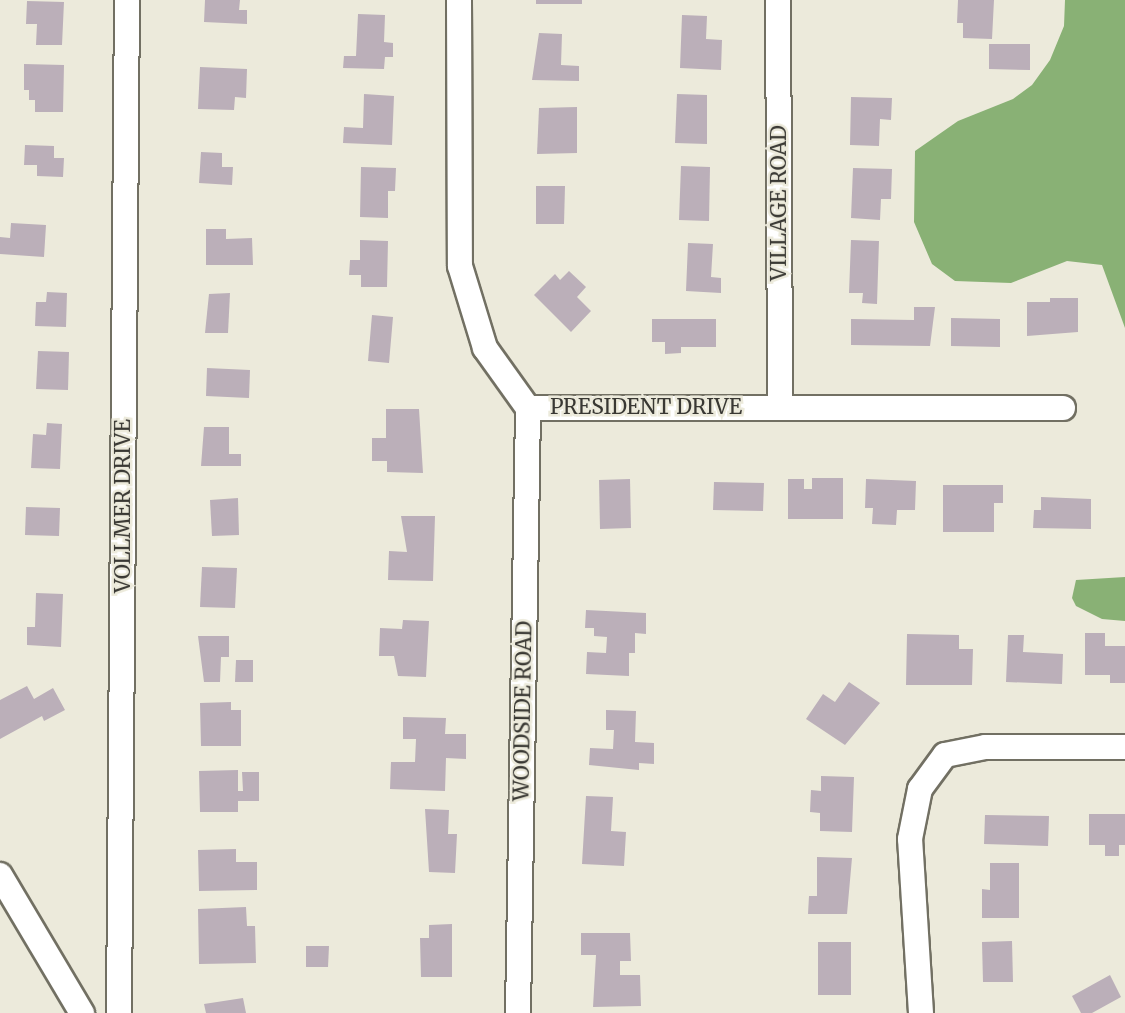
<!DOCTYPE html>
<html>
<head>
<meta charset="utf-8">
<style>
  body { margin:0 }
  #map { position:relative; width:1125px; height:1013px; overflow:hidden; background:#eceadb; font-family:Merriweather,serif }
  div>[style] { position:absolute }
  .forest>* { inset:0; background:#89b175 }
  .building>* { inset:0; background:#bbafb9 }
  .roads { filter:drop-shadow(2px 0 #727063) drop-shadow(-2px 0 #727063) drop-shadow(0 2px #727063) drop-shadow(0 -2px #727063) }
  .minor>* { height:24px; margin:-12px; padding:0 12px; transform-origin:12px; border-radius:12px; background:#fff }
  span { translate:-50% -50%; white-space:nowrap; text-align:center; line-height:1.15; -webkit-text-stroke:5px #eceadb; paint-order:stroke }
  .street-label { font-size:21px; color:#393833 }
</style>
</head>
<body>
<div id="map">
  <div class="forest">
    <i style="clip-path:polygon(1065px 0,1125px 0,1125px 328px,1102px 265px,1067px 261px,1011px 283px,955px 281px,932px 264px,914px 222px,915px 151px,958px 121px,1013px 99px,1032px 85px,1050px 60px,1064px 26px)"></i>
    <i style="clip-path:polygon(1125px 577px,1125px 621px,1102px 619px,1076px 606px,1072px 598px,1076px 580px)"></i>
  </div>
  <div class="building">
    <i style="clip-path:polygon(205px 0,240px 0,239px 10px,247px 10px,247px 24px,204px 22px)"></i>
    <i style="clip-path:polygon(536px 0,582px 0,582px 4px,536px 4px)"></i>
    <i style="clip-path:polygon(958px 0,994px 0,992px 39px,963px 38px,963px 23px,957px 23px)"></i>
    <i style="clip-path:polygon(27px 1px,64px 2px,62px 45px,36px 45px,37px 24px,26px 24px)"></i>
    <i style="clip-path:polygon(358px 14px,385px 15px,384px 42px,393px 43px,393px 57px,385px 57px,384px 69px,343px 68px,344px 56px,356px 56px)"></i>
    <i style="clip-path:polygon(682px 15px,707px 16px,706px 39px,722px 40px,721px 70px,680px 68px)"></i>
    <i style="clip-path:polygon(539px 33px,562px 34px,561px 65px,579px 66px,579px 81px,532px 80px)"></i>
    <i style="clip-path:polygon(989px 44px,1030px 44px,1030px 70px,989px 69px)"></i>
    <i style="clip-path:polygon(24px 64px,64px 65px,63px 112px,35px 112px,35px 100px,29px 100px,29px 90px,24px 90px)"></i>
    <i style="clip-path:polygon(200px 67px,247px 69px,246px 98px,235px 97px,234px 110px,198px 109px)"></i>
    <i style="clip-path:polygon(364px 94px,394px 96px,392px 145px,343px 143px,344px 127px,363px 128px)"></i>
    <i style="clip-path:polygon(677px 94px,707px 95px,707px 144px,675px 143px)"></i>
    <i style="clip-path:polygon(851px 97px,892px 98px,891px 120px,880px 119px,879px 146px,850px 145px)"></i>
    <i style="clip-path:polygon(577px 107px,577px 153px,537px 154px,539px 108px)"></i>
    <i style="clip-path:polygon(25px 145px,54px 146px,54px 158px,64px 158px,63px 177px,37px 176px,37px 165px,24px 165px)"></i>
    <i style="clip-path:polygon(201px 152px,222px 153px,222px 167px,233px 167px,232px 185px,199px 183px)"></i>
    <i style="clip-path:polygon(681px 166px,710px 167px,709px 221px,679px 220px)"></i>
    <i style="clip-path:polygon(361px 167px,396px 168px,395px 191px,388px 191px,388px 218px,360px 217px)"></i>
    <i style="clip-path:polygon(853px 168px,892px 169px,891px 199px,881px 199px,880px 220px,851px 218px)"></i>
    <i style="clip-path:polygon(536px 186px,565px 186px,564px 224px,536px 224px)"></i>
    <i style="clip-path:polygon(11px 223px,46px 225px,44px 257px,0 254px,0 237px,10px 238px)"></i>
    <i style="clip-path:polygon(206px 229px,226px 229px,226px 239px,252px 238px,253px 265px,206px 265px)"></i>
    <i style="clip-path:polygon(360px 240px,388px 241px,387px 287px,361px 287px,361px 275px,349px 275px,350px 260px,360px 260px)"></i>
    <i style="clip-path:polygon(851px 240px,879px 241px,877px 304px,862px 303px,863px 293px,849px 293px)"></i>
    <i style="clip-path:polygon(688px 243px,713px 244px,711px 277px,721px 278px,721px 293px,686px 291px)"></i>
    <i style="clip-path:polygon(569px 271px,586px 287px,577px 297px,591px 311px,571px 332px,534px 295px,555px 274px,560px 280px)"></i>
    <i style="clip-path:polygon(47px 292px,67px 293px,66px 327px,35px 326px,36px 302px,46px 302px)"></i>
    <i style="clip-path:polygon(230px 293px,228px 333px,205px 333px,209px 294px)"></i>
    <i style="clip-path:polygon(1050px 298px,1078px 298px,1078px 332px,1027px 336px,1027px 302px,1050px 302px)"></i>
    <i style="clip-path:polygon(914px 307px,935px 307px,930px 346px,851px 345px,851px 319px,914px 320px)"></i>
    <i style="clip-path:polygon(372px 315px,393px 317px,389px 363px,368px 361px)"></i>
    <i style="clip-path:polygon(951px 318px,1000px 319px,1000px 347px,951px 346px)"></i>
    <i style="clip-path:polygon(652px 319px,716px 319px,716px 347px,681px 347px,681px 353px,665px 354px,665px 342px,652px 342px)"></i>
    <i style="clip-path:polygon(38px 351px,69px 352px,68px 390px,36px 389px)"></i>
    <i style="clip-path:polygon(207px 368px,250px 370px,249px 398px,206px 396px)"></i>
    <i style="clip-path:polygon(386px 409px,419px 409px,423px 473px,387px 472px,387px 461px,372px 461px,372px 438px,386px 438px)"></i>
    <i style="clip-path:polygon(47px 423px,62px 424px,60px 469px,31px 468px,33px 434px,46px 435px)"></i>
    <i style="clip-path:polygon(204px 427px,229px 427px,229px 454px,241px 454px,241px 466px,201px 466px)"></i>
    <i style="clip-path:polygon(812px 478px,843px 478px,843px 519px,788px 519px,788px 479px,804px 479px,804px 489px,812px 489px)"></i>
    <i style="clip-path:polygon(630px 479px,631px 528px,600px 529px,599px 480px)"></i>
    <i style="clip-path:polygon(866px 479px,916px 481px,915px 510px,897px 510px,896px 525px,872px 524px,873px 508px,865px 508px)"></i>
    <i style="clip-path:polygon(714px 482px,764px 483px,763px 511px,713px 510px)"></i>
    <i style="clip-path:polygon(943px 485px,1003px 485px,1003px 503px,994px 503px,994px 532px,943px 532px)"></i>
    <i style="clip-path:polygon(1041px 497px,1091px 499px,1091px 529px,1033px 528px,1034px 510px,1041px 510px)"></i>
    <i style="clip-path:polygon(238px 498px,239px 535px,212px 536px,210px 500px)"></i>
    <i style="clip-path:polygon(26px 507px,60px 508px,59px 536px,25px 535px)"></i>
    <i style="clip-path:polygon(401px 516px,435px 516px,433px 581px,388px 580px,389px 551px,407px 552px)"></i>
    <i style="clip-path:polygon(202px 567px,237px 568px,235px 608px,200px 607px)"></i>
    <i style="clip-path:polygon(36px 593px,63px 594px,61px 647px,27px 645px,27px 627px,35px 627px)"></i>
    <i style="clip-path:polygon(586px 610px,646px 613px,646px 634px,635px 633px,635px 653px,629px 653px,629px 676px,586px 674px,587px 652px,606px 653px,607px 637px,594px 636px,594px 628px,585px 628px)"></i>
    <i style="clip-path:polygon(403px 620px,429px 621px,426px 677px,398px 676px,394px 656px,379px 656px,380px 628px,402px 629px)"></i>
    <i style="clip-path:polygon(1085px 633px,1105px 633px,1105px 646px,1125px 646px,1125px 683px,1110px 683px,1110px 675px,1085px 675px)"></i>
    <i style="clip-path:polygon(907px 634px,959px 635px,959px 649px,973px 649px,972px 685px,906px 685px)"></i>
    <i style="clip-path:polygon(1008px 635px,1024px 635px,1023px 652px,1063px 654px,1062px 684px,1006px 682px)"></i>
    <i style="clip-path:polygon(198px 636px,229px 636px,229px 657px,221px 657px,220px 682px,204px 682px)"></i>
    <i style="clip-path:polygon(236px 660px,253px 660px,253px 682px,235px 682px)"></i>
    <i style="clip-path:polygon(849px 682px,880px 703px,845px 745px,806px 719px,823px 694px,835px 702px)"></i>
    <i style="clip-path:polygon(27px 686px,34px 699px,53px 688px,65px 710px,44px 721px,42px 716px,0 739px,0 700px)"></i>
    <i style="clip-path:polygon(231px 702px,231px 710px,241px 710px,241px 746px,201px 746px,200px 703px)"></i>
    <i style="clip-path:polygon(606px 710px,636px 711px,635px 742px,654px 743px,654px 764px,639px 763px,639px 770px,589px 765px,590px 748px,613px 749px,614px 730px,606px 730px)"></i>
    <i style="clip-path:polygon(403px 717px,446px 718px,445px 734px,466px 734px,466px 759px,446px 758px,445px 791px,390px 789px,391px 762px,415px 762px,416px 739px,403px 739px)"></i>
    <i style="clip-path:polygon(238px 770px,238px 791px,243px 791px,242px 772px,259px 772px,259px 801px,238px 801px,238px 812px,200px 812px,199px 771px)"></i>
    <i style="clip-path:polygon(821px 776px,854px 777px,852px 832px,820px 831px,820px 813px,810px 812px,811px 790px,821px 791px)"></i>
    <i style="clip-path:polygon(586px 796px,613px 797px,611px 831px,626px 832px,624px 866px,582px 864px)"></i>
    <i style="clip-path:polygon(425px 809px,449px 810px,448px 834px,457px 834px,455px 873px,429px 872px)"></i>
    <i style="clip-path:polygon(1089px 814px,1125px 814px,1125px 845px,1119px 845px,1119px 856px,1105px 856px,1105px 845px,1089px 845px)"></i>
    <i style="clip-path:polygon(985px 815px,1049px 816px,1048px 846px,984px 844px)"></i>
    <i style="clip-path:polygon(236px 849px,236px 862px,257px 862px,257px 890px,199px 891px,198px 850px)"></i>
    <i style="clip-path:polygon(817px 857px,852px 858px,847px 914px,808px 914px,809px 896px,817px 896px)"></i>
    <i style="clip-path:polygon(990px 863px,1019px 863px,1019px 918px,982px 918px,982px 889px,990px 890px)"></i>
    <i style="clip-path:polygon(246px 907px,247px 926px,255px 926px,256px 963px,199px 964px,198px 909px)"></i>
    <i style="clip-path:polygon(452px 924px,452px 977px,421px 977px,420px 938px,429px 938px,429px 925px)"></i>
    <i style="clip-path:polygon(581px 933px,630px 933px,631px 961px,620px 961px,620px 975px,640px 975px,641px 1006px,593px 1007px,596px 955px,581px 955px)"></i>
    <i style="clip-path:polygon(1012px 941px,1013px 982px,983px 982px,982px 942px)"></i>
    <i style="clip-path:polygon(818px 942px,851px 942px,851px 995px,818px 995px)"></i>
    <i style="clip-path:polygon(306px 946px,329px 946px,328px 967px,306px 967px)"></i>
    <i style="clip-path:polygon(1110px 975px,1121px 997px,1092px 1013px,1081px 1013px,1072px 996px)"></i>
    <i style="clip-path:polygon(243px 998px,246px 1013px,206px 1013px,204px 1004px)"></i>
  </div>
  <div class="roads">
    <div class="minor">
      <i style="left:459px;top:0;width:266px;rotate:89.8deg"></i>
      <i style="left:460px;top:266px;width:86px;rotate:73deg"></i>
      <i style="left:485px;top:348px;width:74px;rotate:54.4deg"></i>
      <i style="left:528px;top:408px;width:535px"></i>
      <i style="left:778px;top:0;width:406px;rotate:89.7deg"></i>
      <i style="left:0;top:875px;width:161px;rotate:59.3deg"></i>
      <i style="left:119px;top:1013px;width:1013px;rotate:-89.55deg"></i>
      <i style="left:518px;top:1013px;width:605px;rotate:-89.05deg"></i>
      <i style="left:921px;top:1013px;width:174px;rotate:-93.6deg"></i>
      <i style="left:910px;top:839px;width:51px;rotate:-78.7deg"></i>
      <i style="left:920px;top:789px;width:42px;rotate:-53.7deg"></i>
      <i style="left:945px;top:755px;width:41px;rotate:-11.3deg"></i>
      <i style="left:985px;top:747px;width:140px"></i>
    </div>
  </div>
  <div class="street-label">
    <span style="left:779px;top:203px;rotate:-90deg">VILLAGE ROAD</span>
    <span style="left:646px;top:407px">PRESIDENT DRIVE</span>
    <span style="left:123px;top:506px;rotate:-90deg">VOLLMER DRIVE</span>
    <span style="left:523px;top:711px;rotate:-89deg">WOODSIDE ROAD</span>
  </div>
</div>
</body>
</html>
